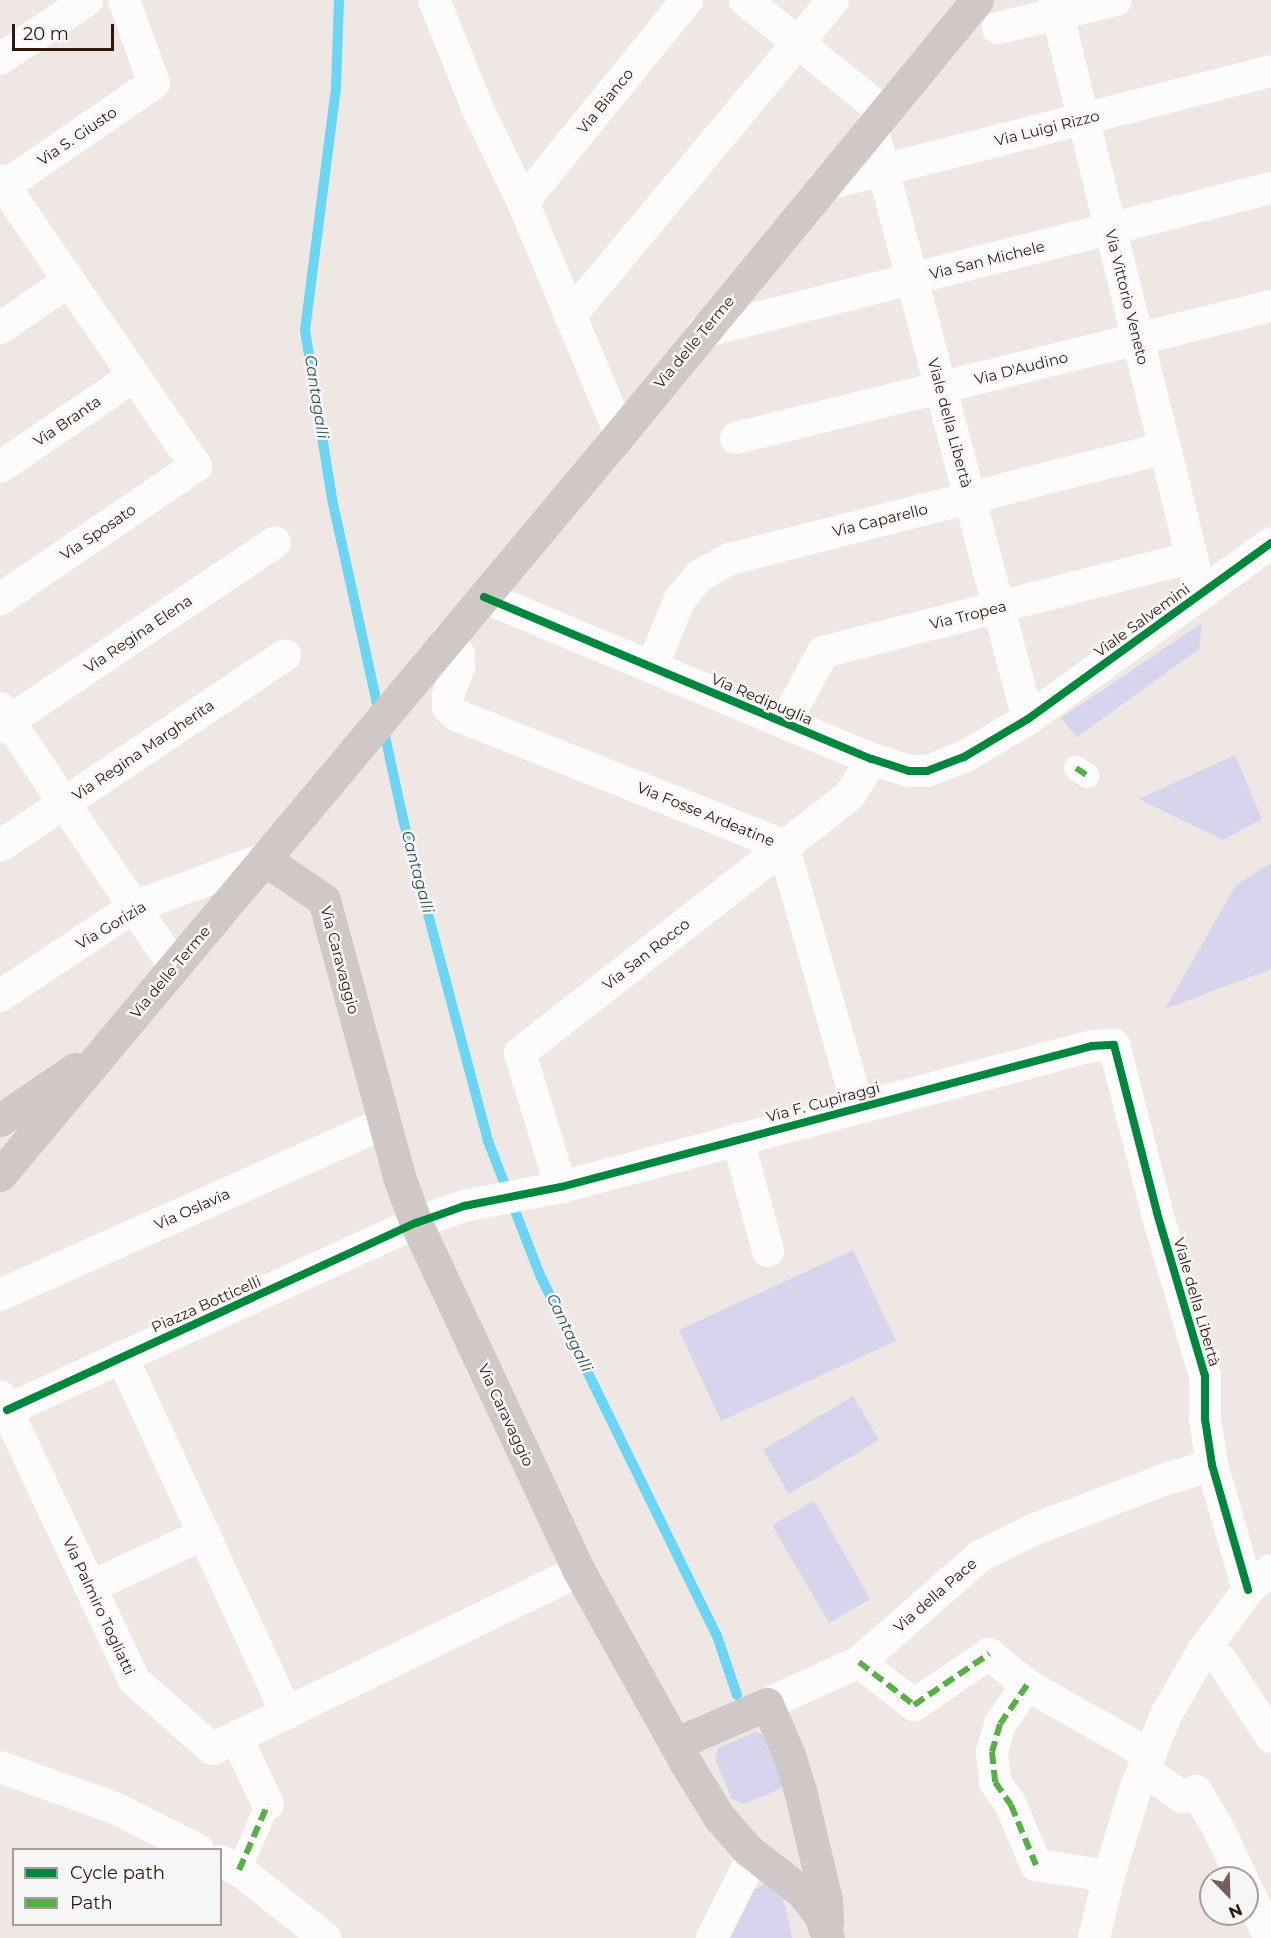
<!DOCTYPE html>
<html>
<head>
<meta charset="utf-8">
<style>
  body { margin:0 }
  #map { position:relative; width:1271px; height:1938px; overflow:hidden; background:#efe7e4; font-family:Montserrat,sans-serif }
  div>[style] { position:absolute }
  .green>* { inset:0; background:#d7d5ee }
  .stream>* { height:10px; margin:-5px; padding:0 5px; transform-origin:5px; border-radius:5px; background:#6bd6f3 }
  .pedestrian>* { height:24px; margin:-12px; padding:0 12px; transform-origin:12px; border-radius:12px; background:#fdfbfb }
  .minor>* { height:32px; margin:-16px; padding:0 16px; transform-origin:16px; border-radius:16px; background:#fdfbfb }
  .secondary>* { height:33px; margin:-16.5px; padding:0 16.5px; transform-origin:16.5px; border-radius:16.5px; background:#d0c8c6 }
  .quiet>* { height:6px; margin-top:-3px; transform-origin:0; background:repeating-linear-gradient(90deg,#56b144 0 12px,transparent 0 18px) }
  .cycleway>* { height:8px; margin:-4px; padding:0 4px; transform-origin:4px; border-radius:4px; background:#00873e }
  span { translate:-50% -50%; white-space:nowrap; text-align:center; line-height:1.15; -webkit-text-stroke:5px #f6f6f6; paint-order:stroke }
  .street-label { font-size:15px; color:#32170d }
  .water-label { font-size:16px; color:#33525c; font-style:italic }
  .legend { position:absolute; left:12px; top:1848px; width:210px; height:78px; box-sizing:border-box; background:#f6f6f6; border:2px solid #a89d99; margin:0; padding:8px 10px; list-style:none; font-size:18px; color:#32170d }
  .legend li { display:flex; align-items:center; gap:12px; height:30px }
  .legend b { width:30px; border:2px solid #a89d99 }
  .north { position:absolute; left:1199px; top:1866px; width:60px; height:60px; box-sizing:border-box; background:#f6f6f6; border:2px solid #a89d99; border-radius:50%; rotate:157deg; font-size:16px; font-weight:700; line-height:24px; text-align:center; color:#32170d }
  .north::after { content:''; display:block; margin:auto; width:21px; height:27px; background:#746058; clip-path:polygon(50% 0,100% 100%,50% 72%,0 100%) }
  .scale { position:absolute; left:12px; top:24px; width:102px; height:27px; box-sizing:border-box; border:3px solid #32170d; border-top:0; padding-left:8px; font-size:18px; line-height:21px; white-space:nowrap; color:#32170d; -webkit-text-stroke:4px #f6f6f6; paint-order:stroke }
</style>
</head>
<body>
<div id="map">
  <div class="green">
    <i style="clip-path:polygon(1202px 623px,1199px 649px,1077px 737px,1061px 718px)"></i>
    <i style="clip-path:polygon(1235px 755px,1262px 819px,1223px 840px,1139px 799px)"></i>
    <i style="clip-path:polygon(1271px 863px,1271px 969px,1165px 1009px,1236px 885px)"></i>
    <i style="clip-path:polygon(853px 1250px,896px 1341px,721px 1421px,679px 1330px)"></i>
    <i style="clip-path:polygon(853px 1396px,879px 1440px,789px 1494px,763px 1450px)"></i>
    <i style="clip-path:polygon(814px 1501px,870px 1599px,829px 1623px,772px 1525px)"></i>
    <i style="clip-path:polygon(756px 1732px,769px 1738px,785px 1775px,780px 1789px,744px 1804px,732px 1799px,715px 1759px,719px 1747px)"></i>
    <i style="clip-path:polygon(767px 1883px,783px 1897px,792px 1938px,725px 1938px,750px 1891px)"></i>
  </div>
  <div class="stream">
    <i style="left:339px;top:0;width:88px;rotate:92deg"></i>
    <i style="left:336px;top:88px;width:244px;rotate:97.3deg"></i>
    <i style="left:305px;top:330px;width:171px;rotate:80.9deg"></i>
    <i style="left:332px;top:499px;width:218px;rotate:77.6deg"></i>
    <i style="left:383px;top:727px;width:98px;rotate:77.7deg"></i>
    <i style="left:404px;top:823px;width:329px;rotate:75.2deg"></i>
    <i style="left:488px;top:1141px;width:144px;rotate:68.8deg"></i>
    <i style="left:540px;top:1275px;width:402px;rotate:63.9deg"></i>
    <i style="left:717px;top:1636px;width:62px;rotate:71.3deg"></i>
  </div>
  <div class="pedestrian">
    <i style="left:1076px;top:768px;width:14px;rotate:34deg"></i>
    <i style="left:239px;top:1870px;width:72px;rotate:-66.3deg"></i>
  </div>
  <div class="minor">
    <i style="left:434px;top:0;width:115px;rotate:68.1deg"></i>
    <i style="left:477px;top:107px;width:106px;rotate:64.2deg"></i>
    <i style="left:523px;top:202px;width:251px;rotate:67.3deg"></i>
    <i style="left:745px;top:0;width:179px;rotate:38.9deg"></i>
    <i style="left:1054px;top:0;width:612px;rotate:76.1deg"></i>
    <i style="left:998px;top:28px;width:121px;rotate:-13.3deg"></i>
    <i style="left:0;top:59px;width:105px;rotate:-34.1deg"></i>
    <i style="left:872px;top:127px;width:612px;rotate:75.24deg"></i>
    <i style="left:0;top:180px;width:347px;rotate:55.6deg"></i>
    <i style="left:196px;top:466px;width:237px;rotate:145.8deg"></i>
    <i style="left:824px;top:185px;width:461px;rotate:-14.3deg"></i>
    <i style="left:0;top:189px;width:187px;rotate:-34.5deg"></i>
    <i style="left:154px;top:83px;width:88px;rotate:-109.9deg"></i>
    <i style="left:523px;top:202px;width:260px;rotate:-50.9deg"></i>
    <i style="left:570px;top:316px;width:411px;rotate:-50.2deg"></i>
    <i style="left:0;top:328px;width:83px;rotate:-34.3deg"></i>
    <i style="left:702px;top:332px;width:587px;rotate:-14.2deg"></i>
    <i style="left:736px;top:438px;width:551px;rotate:-13.86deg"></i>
    <i style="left:0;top:467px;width:162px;rotate:-34.2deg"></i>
    <i style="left:484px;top:597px;width:420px;rotate:22.7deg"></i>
    <i style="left:872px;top:759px;width:39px;rotate:18deg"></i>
    <i style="left:909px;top:771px;width:18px"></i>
    <i style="left:927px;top:771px;width:40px;rotate:-21deg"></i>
    <i style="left:964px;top:757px;width:74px;rotate:-30.7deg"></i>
    <i style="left:1028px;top:719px;width:300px;rotate:-35.9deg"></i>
    <i style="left:448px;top:638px;width:20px;rotate:57deg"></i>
    <i style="left:459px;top:655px;width:12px;rotate:90deg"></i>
    <i style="left:459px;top:667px;width:31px;rotate:111deg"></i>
    <i style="left:448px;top:696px;width:11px;rotate:90deg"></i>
    <i style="left:448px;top:707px;width:11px;rotate:45deg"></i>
    <i style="left:456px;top:715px;width:352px;rotate:21.7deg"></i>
    <i style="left:783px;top:845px;width:272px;rotate:74deg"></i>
    <i style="left:652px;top:667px;width:74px;rotate:-67.6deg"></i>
    <i style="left:680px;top:599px;width:30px;rotate:-50deg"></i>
    <i style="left:699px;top:576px;width:35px;rotate:-29deg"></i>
    <i style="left:730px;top:559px;width:449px;rotate:-14.3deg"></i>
    <i style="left:0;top:708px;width:313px;rotate:56deg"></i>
    <i style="left:785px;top:723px;width:81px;rotate:-61.8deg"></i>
    <i style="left:823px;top:652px;width:381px;rotate:-14.4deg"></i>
    <i style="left:0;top:727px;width:331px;rotate:-33.9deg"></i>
    <i style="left:0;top:846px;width:343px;rotate:-33.8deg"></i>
    <i style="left:0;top:996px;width:161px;rotate:-33.6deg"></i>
    <i style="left:134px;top:907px;width:139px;rotate:-20.3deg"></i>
    <i style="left:738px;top:1139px;width:116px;rotate:75deg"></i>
    <i style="left:561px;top:1187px;width:140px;rotate:-107deg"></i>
    <i style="left:520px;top:1053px;width:419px;rotate:-38deg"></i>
    <i style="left:850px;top:795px;width:42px;rotate:-58.6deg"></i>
    <i style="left:0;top:1295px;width:421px;rotate:-24.1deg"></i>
    <i style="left:122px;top:1357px;width:393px;rotate:65.2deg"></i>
    <i style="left:0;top:1396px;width:315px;rotate:64.7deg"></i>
    <i style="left:135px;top:1681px;width:103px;rotate:41.4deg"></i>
    <i style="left:212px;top:1749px;width:408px;rotate:-25.9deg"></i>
    <i style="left:7px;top:1410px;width:450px;rotate:-24.6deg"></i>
    <i style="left:416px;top:1223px;width:51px;rotate:-19.5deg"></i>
    <i style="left:464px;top:1206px;width:99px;rotate:-11.1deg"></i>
    <i style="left:561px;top:1187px;width:549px;rotate:-14.87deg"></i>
    <i style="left:1092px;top:1046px;width:22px;rotate:-3deg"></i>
    <i style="left:1114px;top:1045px;width:173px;rotate:75.6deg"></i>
    <i style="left:1157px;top:1213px;width:170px;rotate:73.6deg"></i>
    <i style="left:1205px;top:1376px;width:43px;rotate:90deg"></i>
    <i style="left:1205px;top:1419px;width:47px;rotate:81.3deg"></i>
    <i style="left:1212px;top:1465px;width:130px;rotate:73.9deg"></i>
    <i style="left:90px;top:1587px;width:126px;rotate:-24.9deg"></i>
    <i style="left:1203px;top:1651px;width:20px;rotate:27deg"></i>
    <i style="left:1221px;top:1660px;width:92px;rotate:57deg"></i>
    <i style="left:859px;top:1662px;width:70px;rotate:38deg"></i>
    <i style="left:914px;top:1705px;width:91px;rotate:-34.2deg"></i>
    <i style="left:989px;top:1654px;width:49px;rotate:39.2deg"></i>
    <i style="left:1027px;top:1685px;width:142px;rotate:29.6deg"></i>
    <i style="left:1027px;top:1685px;width:47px;rotate:124.7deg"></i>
    <i style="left:1000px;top:1724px;width:29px;rotate:106deg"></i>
    <i style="left:992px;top:1752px;width:30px;rotate:84deg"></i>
    <i style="left:995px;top:1782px;width:28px;rotate:55deg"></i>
    <i style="left:1011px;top:1805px;width:65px;rotate:67.4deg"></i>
    <i style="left:1036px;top:1865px;width:74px;rotate:8.6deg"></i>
    <i style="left:767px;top:1704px;width:101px;rotate:-24.5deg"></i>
    <i style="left:859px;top:1662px;width:161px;rotate:-41.2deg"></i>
    <i style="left:980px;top:1556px;width:61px;rotate:-26.1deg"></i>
    <i style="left:1035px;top:1529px;width:137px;rotate:-20.9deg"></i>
    <i style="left:1163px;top:1480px;width:51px;rotate:-17deg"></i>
    <i style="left:236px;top:1737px;width:74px;rotate:64.5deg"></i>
    <i style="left:0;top:1767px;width:124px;rotate:19.7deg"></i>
    <i style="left:117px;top:1809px;width:91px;rotate:26.8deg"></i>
    <i style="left:1143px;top:1769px;width:48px;rotate:35.7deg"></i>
    <i style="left:1182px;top:1797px;width:15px;rotate:-23deg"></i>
    <i style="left:1196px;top:1791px;width:41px;rotate:59deg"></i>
    <i style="left:1217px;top:1826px;width:58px;rotate:64.3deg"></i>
    <i style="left:220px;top:1861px;width:21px;rotate:25deg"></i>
    <i style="left:239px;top:1870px;width:110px;rotate:38.3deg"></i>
    <i style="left:1247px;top:1889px;width:50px;rotate:65deg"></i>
    <i style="left:712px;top:1938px;width:94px;rotate:-63.4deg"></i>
    <i style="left:1094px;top:1938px;width:64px;rotate:-76.4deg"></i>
    <i style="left:1109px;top:1876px;width:93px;rotate:-73.1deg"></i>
    <i style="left:1136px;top:1787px;width:80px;rotate:-67.3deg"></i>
    <i style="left:1167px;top:1713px;width:72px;rotate:-59.9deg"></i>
    <i style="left:1203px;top:1651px;width:76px;rotate:-53.6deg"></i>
    <i style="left:1248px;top:1590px;width:30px;rotate:-41deg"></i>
  </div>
  <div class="secondary">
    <i style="left:264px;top:859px;width:73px;rotate:34.3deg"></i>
    <i style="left:324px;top:900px;width:287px;rotate:74.8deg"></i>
    <i style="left:399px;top:1177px;width:49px;rotate:69.7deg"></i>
    <i style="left:416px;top:1223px;width:384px;rotate:64.9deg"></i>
    <i style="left:579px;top:1571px;width:216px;rotate:60.9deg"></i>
    <i style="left:684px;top:1760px;width:67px;rotate:58.4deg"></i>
    <i style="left:719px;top:1817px;width:44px;rotate:48.7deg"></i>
    <i style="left:748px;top:1850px;width:68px;rotate:37.9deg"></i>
    <i style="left:802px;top:1892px;width:29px;rotate:52deg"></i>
    <i style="left:820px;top:1915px;width:24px;rotate:71deg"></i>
    <i style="left:0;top:1120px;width:91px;rotate:-34.2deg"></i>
    <i style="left:0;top:1175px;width:966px;rotate:-50.08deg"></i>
    <i style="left:620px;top:434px;width:562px;rotate:-50.56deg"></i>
    <i style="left:675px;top:1744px;width:100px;rotate:-23.5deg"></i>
    <i style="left:767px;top:1704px;width:56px;rotate:66.7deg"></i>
    <i style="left:789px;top:1755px;width:37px;rotate:73deg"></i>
    <i style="left:800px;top:1790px;width:113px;rotate:76.7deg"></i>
    <i style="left:826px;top:1900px;width:22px;rotate:87deg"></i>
  </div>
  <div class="quiet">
    <i style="left:1076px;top:768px;width:14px;rotate:34deg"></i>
    <i style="left:859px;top:1662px;width:70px;rotate:38deg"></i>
    <i style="left:914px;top:1705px;width:91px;rotate:-34.2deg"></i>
    <i style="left:1027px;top:1685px;width:47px;rotate:124.7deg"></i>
    <i style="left:1000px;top:1724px;width:29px;rotate:106deg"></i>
    <i style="left:992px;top:1752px;width:30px;rotate:84deg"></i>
    <i style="left:995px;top:1782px;width:28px;rotate:55deg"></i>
    <i style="left:1011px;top:1805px;width:65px;rotate:67.4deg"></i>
    <i style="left:239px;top:1870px;width:72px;rotate:-66.3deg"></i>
  </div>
  <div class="cycleway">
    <i style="left:484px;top:597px;width:420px;rotate:22.7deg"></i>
    <i style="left:872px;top:759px;width:39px;rotate:18deg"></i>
    <i style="left:909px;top:771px;width:18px"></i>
    <i style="left:927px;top:771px;width:40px;rotate:-21deg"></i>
    <i style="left:964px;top:757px;width:74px;rotate:-30.7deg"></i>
    <i style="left:1028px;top:719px;width:300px;rotate:-35.9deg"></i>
    <i style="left:7px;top:1410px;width:450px;rotate:-24.6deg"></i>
    <i style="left:416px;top:1223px;width:51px;rotate:-19.5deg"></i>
    <i style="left:464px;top:1206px;width:99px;rotate:-11.1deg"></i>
    <i style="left:561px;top:1187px;width:549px;rotate:-14.87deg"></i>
    <i style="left:1092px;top:1046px;width:22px;rotate:-3deg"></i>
    <i style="left:1114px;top:1045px;width:173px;rotate:75.6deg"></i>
    <i style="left:1157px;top:1213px;width:170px;rotate:73.6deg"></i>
    <i style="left:1205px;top:1376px;width:43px;rotate:90deg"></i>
    <i style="left:1205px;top:1419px;width:47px;rotate:81.3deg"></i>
    <i style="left:1212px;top:1465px;width:130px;rotate:73.9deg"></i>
  </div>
  <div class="street-label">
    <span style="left:605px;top:101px;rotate:-51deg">Via Bianco</span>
    <span style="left:1047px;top:128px;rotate:-14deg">Via Luigi Rizzo</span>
    <span style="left:77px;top:136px;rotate:-34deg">Via S. Giusto</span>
    <span style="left:987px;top:260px;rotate:-14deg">Via San Michele</span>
    <span style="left:1127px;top:297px;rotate:76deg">Via Vittorio Veneto</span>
    <span style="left:694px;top:342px;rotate:-50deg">Via delle Terme</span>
    <span style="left:1021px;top:368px;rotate:-14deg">Via D'Audino</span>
    <span style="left:67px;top:421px;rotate:-34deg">Via Branta</span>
    <span style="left:950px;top:423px;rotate:75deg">Viale della Libertà</span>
    <span style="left:880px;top:520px;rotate:-14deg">Via Caparello</span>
    <span style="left:98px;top:532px;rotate:-34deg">Via Sposato</span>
    <span style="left:968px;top:615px;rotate:-14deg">Via Tropea</span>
    <span style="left:1142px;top:620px;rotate:-36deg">Viale Salvemini</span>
    <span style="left:138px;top:634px;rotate:-34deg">Via Regina Elena</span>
    <span style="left:762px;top:699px;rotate:23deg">Via Redipuglia</span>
    <span style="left:143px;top:750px;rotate:-34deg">Via Regina Margherita</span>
    <span style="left:706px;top:814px;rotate:22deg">Via Fosse Ardeatine</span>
    <span style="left:111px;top:925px;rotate:-31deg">Via Gorizia</span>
    <span style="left:646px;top:954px;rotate:-38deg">Via San Rocco</span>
    <span style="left:340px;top:960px;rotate:75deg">Via Caravaggio</span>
    <span style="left:170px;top:972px;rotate:-50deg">Via delle Terme</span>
    <span style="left:823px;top:1102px;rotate:-15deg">Via F. Cupiraggi</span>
    <span style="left:192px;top:1209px;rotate:-24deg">Via Oslavia</span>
    <span style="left:1197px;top:1302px;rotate:74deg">Viale della Libertà</span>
    <span style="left:206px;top:1304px;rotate:-24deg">Piazza Botticelli</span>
    <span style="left:506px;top:1415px;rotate:65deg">Via Caravaggio</span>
    <span style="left:935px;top:1595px;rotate:-41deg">Via della Pace</span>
    <span style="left:99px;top:1606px;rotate:65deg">Via Palmiro Togliatti</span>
  </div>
  <div class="water-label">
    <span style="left:316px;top:397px;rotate:81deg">Cantagalli</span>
    <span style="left:417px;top:872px;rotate:75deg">Cantagalli</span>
    <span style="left:569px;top:1333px;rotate:64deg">Cantagalli</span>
  </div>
  <ul class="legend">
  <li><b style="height:8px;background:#00873e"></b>Cycle path</li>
  <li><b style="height:8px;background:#56b144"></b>Path</li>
  </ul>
  <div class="north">N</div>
  <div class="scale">20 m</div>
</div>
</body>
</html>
